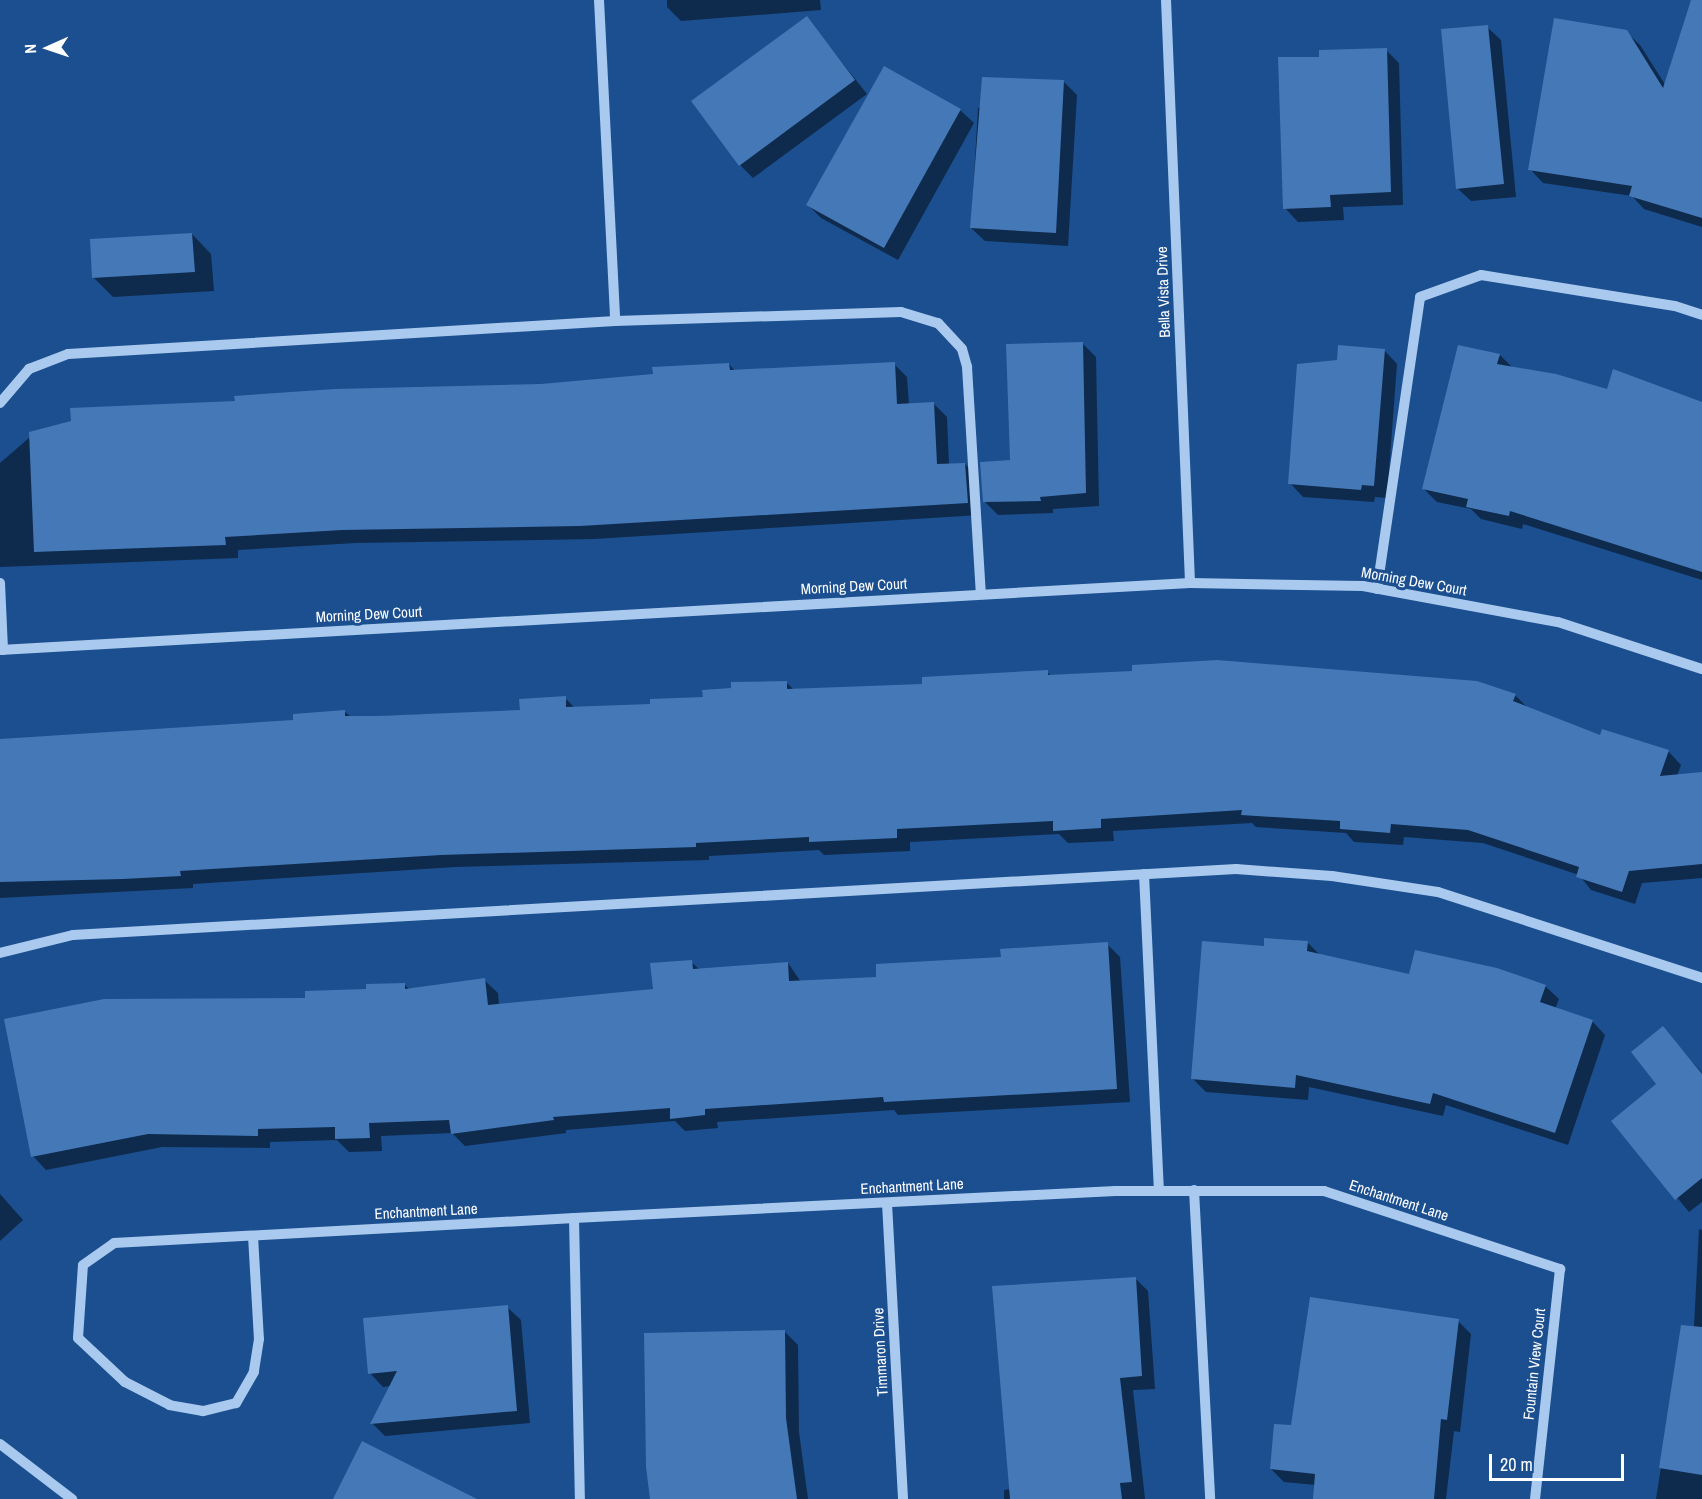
<!DOCTYPE html>
<html>
<head>
<meta charset="utf-8">
<style>
  body { margin:0 }
  #map { position:relative; width:1702px; height:1499px; overflow:hidden; background:#1b4f8f; font-family:"Archivo Narrow",sans-serif }
  div>[style] { position:absolute }
  .shadow>* { inset:0; background:#0007 }
  .building>* { inset:0; background:#4478b7 }
  .minor>* { height:10px; margin:-5px; padding:0 5px; transform-origin:5px; border-radius:5px; background:#a9c9ee }
  span { translate:-50% -50%; white-space:nowrap; text-align:center; line-height:1.15; -webkit-text-stroke:6px #1b4f8f; paint-order:stroke }
  .street-label { font-size:15px; color:#fff }
  .north { position:absolute; left:18px; top:18px; width:60px; height:60px; -webkit-text-stroke:4px #1b4f8f; paint-order:stroke; rotate:267deg; font-size:16px; font-weight:700; line-height:24px; text-align:center; color:#fff }
  .north::after { content:''; display:block; margin:auto; width:21px; height:27px; background:#fff; clip-path:polygon(50% 0,100% 100%,50% 72%,0 100%) }
  .scale { position:absolute; left:1489px; top:1454px; width:135px; height:27px; box-sizing:border-box; border:3px solid #fff; border-top:0; padding-left:8px; font-size:18px; line-height:21px; white-space:nowrap; color:#fff; -webkit-text-stroke:4px #1b4f8f; paint-order:stroke }
</style>
</head>
<body>
<div id="map">
  <div class="shadow">
    <i style="clip-path:polygon(667px 0,820px 0,821px 10px,681px 21px,667px 7px)"></i>
    <i style="clip-path:polygon(807px 18px,867px 94px,753px 178px,740px 165px)"></i>
    <i style="clip-path:polygon(1487px 27px,1501px 40px,1516px 197px,1471px 201px,1457px 188px)"></i>
    <i style="clip-path:polygon(1626px 32px,1640px 45px,1666px 86px,1702px 50px,1702px 227px,1644px 209px,1632px 196px,1543px 183px,1530px 169px)"></i>
    <i style="clip-path:polygon(1386px 50px,1399px 63px,1403px 205px,1343px 207px,1344px 220px,1298px 222px,1285px 208px,1321px 58px)"></i>
    <i style="clip-path:polygon(884px 68px,960px 110px,974px 123px,898px 260px,821px 218px,808px 205px)"></i>
    <i style="clip-path:polygon(1063px 81px,1077px 95px,1068px 246px,985px 241px,971px 228px,978px 108px)"></i>
    <i style="clip-path:polygon(192px 234px,211px 254px,214px 291px,113px 297px,93px 277px)"></i>
    <i style="clip-path:polygon(1082px 343px,1096px 357px,1099px 506px,1053px 509px,1053px 513px,998px 515px,984px 501px)"></i>
    <i style="clip-path:polygon(1384px 350px,1397px 364px,1387px 498px,1375px 497px,1374px 502px,1303px 497px,1290px 483px,1338px 361px)"></i>
    <i style="clip-path:polygon(1500px 355px,1513px 368px,1608px 391px,1614px 371px,1702px 404px,1702px 580px,1523px 524px,1522px 529px,1481px 519px,1471px 509px,1437px 502px,1424px 489px)"></i>
    <i style="clip-path:polygon(729px 364px,735px 371px,894px 364px,907px 377px,909px 405px,934px 404px,947px 417px,949px 465px,965px 464px,978px 477px,980px 515px,594px 539px,356px 543px,238px 550px,238px 558px,0 567px,0 463px,37px 431px,654px 375px)"></i>
    <i style="clip-path:polygon(1047px 672px,1052px 677px,1515px 695px,1529px 709px,1601px 737px,1668px 751px,1681px 765px,1677px 776px,1702px 775px,1702px 878px,1642px 883px,1635px 904px,1591px 890px,1579px 875px,1483px 843px,1404px 837px,1403px 845px,1354px 842px,1346px 833px,1256px 827px,1252px 823px,1113px 831px,1114px 841px,1068px 843px,1059px 834px,910px 842px,910px 851px,824px 855px,819px 850px,709px 856px,709px 860px,455px 867px,193px 884px,193px 888px,0 898px,0 740px,295px 721px,344px 711px,351px 717px,521px 711px,565px 698px,575px 708px,652px 706px,786px 682px,795px 691px,924px 686px)"></i>
    <i style="clip-path:polygon(1307px 942px,1320px 955px,1410px 976px,1545px 986px,1559px 999px,1555px 1009px,1592px 1021px,1605px 1035px,1568px 1145px,1446px 1105px,1443px 1116px,1309px 1087px,1308px 1100px,1206px 1092px,1193px 1079px,1265px 948px)"></i>
    <i style="clip-path:polygon(1107px 944px,1120px 957px,1130px 1102px,898px 1115px,894px 1110px,717px 1122px,718px 1128px,685px 1131px,675px 1121px,566px 1130px,566px 1133px,465px 1146px,452px 1133px,381px 1136px,382px 1151px,349px 1152px,337px 1140px,270px 1142px,270px 1148px,162px 1147px,46px 1170px,33px 1156px,307px 1000px,404px 984px,410px 990px,484px 980px,498px 993px,499px 1005px,655px 991px,691px 962px,700px 970px,788px 963px,801px 982px,878px 978px)"></i>
    <i style="clip-path:polygon(1663px 1028px,1702px 1073px,1702px 1202px,1689px 1212px,1614px 1121px,1659px 1084px)"></i>
    <i style="clip-path:polygon(0 1194px,23px 1220px,0 1241px)"></i>
    <i style="clip-path:polygon(1699px 1229px,1702px 1230px,1702px 1499px,1656px 1499px,1677px 1364px,1692px 1366px)"></i>
    <i style="clip-path:polygon(1135px 1278px,1148px 1291px,1155px 1389px,1133px 1390px,1145px 1499px,1004px 1499px,1004px 1490px,1011px 1489px)"></i>
    <i style="clip-path:polygon(507px 1307px,521px 1320px,530px 1423px,385px 1436px,372px 1423px,391px 1386px,383px 1387px,370px 1373px)"></i>
    <i style="clip-path:polygon(1458px 1321px,1471px 1334px,1460px 1432px,1454px 1431px,1446px 1499px,1314px 1499px,1316px 1485px,1284px 1482px,1271px 1469px,1292px 1427px)"></i>
    <i style="clip-path:polygon(785px 1332px,798px 1345px,799px 1432px,808px 1499px,651px 1499px)"></i>
  </div>
  <div class="building">
    <i style="clip-path:polygon(1691px 0,1702px 0,1702px 218px,1629px 196px,1632px 186px,1528px 170px,1554px 18px,1627px 30px,1663px 88px)"></i>
    <i style="clip-path:polygon(807px 16px,855px 80px,739px 166px,691px 101px)"></i>
    <i style="clip-path:polygon(1488px 25px,1504px 184px,1456px 189px,1441px 29px)"></i>
    <i style="clip-path:polygon(1387px 48px,1391px 192px,1330px 195px,1331px 207px,1283px 209px,1278px 57px,1319px 57px,1319px 50px)"></i>
    <i style="clip-path:polygon(884px 66px,961px 109px,884px 248px,806px 205px)"></i>
    <i style="clip-path:polygon(982px 77px,1064px 80px,1056px 233px,970px 228px)"></i>
    <i style="clip-path:polygon(192px 233px,195px 272px,92px 278px,90px 239px)"></i>
    <i style="clip-path:polygon(1083px 342px,1086px 493px,1040px 497px,1041px 501px,983px 502px,980px 462px,1010px 460px,1006px 344px)"></i>
    <i style="clip-path:polygon(1338px 345px,1385px 349px,1374px 486px,1362px 485px,1361px 490px,1288px 484px,1297px 364px,1337px 360px)"></i>
    <i style="clip-path:polygon(1458px 345px,1500px 354px,1497px 364px,1556px 374px,1607px 389px,1613px 369px,1702px 402px,1702px 572px,1510px 511px,1509px 516px,1466px 507px,1468px 499px,1422px 489px)"></i>
    <i style="clip-path:polygon(895px 362px,897px 404px,934px 402px,937px 464px,965px 463px,968px 503px,580px 526px,342px 530px,225px 537px,226px 545px,34px 552px,29px 432px,71px 421px,70px 408px,235px 401px,234px 396px,335px 389px,541px 384px,653px 374px,652px 367px,729px 363px,730px 370px)"></i>
    <i style="clip-path:polygon(1217px 660px,1477px 681px,1516px 694px,1513px 701px,1600px 735px,1602px 729px,1669px 750px,1660px 776px,1702px 772px,1702px 864px,1629px 871px,1622px 892px,1576px 877px,1579px 867px,1468px 830px,1391px 824px,1390px 833px,1340px 829px,1340px 821px,1241px 815px,1242px 810px,1101px 819px,1101px 828px,1053px 831px,1053px 821px,897px 829px,897px 838px,809px 842px,809px 837px,696px 843px,696px 847px,441px 855px,180px 871px,181px 876px,123px 879px,0 882px,0 739px,293px 720px,293px 714px,345px 710px,345px 716px,377px 716px,520px 710px,519px 699px,566px 696px,566px 707px,650px 704px,650px 699px,703px 697px,702px 690px,731px 688px,731px 682px,787px 681px,787px 689px,922px 684px,922px 677px,1048px 670px,1048px 675px,1132px 671px,1132px 665px)"></i>
    <i style="clip-path:polygon(1264px 938px,1308px 941px,1307px 951px,1409px 974px,1415px 950px,1497px 968px,1546px 985px,1540px 1002px,1593px 1020px,1555px 1133px,1433px 1093px,1430px 1104px,1296px 1075px,1295px 1088px,1191px 1079px,1202px 941px,1264px 946px)"></i>
    <i style="clip-path:polygon(1108px 942px,1117px 1089px,884px 1102px,883px 1097px,705px 1109px,705px 1115px,670px 1119px,670px 1108px,553px 1117px,554px 1120px,451px 1134px,449px 1120px,369px 1123px,370px 1138px,335px 1139px,335px 1127px,258px 1129px,258px 1136px,148px 1134px,31px 1157px,4px 1019px,104px 999px,305px 998px,305px 991px,366px 989px,366px 984px,405px 983px,405px 989px,485px 978px,488px 1005px,653px 989px,650px 963px,692px 960px,693px 969px,788px 962px,789px 981px,876px 977px,876px 964px,1001px 957px,1000px 949px)"></i>
    <i style="clip-path:polygon(1663px 1026px,1702px 1074px,1702px 1178px,1675px 1200px,1611px 1121px,1656px 1084px,1631px 1052px)"></i>
    <i style="clip-path:polygon(1136px 1277px,1142px 1376px,1120px 1378px,1132px 1482px,1120px 1483px,1122px 1499px,1010px 1499px,992px 1286px)"></i>
    <i style="clip-path:polygon(1310px 1297px,1459px 1319px,1447px 1420px,1441px 1419px,1434px 1499px,1313px 1499px,1315px 1474px,1270px 1469px,1274px 1424px,1291px 1425px)"></i>
    <i style="clip-path:polygon(508px 1305px,517px 1411px,370px 1424px,397px 1371px,368px 1374px,363px 1318px)"></i>
    <i style="clip-path:polygon(1681px 1325px,1702px 1327px,1702px 1475px,1659px 1468px)"></i>
    <i style="clip-path:polygon(785px 1330px,786px 1418px,797px 1499px,650px 1499px,646px 1467px,644px 1333px)"></i>
    <i style="clip-path:polygon(362px 1441px,477px 1499px,333px 1499px)"></i>
  </div>
  <div class="minor">
    <i style="left:599px;top:0;width:321px;rotate:87.1deg"></i>
    <i style="left:1166px;top:0;width:583px;rotate:87.64deg"></i>
    <i style="left:0;top:403px;width:45px;rotate:-49.5deg"></i>
    <i style="left:29px;top:369px;width:42px;rotate:-21deg"></i>
    <i style="left:68px;top:354px;width:548px;rotate:-3.45deg"></i>
    <i style="left:615px;top:321px;width:286px;rotate:-1.8deg"></i>
    <i style="left:901px;top:312px;width:39px;rotate:17deg"></i>
    <i style="left:938px;top:323px;width:35px;rotate:47deg"></i>
    <i style="left:962px;top:349px;width:19px;rotate:74deg"></i>
    <i style="left:967px;top:367px;width:227px;rotate:86.5deg"></i>
    <i style="left:0;top:583px;width:67px;rotate:87.4deg"></i>
    <i style="left:1377px;top:589px;width:295px;rotate:-81.6deg"></i>
    <i style="left:1420px;top:297px;width:65px;rotate:-19.8deg"></i>
    <i style="left:1481px;top:275px;width:196px;rotate:9.1deg"></i>
    <i style="left:1675px;top:306px;width:28px;rotate:18deg"></i>
    <i style="left:0;top:650px;width:1192px;rotate:-3.22deg"></i>
    <i style="left:1190px;top:583px;width:173px;rotate:1deg"></i>
    <i style="left:1363px;top:586px;width:198px;rotate:10.5deg"></i>
    <i style="left:1558px;top:622px;width:151px;rotate:18.1deg"></i>
    <i style="left:1144px;top:874px;width:316px;rotate:87.3deg"></i>
    <i style="left:0;top:953px;width:75px;rotate:-13.9deg"></i>
    <i style="left:73px;top:935px;width:1165px;rotate:-3.25deg"></i>
    <i style="left:1236px;top:869px;width:96px;rotate:4.2deg"></i>
    <i style="left:1332px;top:876px;width:107px;rotate:8.6deg"></i>
    <i style="left:1438px;top:892px;width:278px;rotate:18deg"></i>
    <i style="left:1194px;top:1190px;width:309px;rotate:87deg"></i>
    <i style="left:887px;top:1203px;width:296px;rotate:86.9deg"></i>
    <i style="left:574px;top:1218px;width:281px;rotate:88.8deg"></i>
    <i style="left:253px;top:1236px;width:103px;rotate:86.7deg"></i>
    <i style="left:259px;top:1339px;width:33px;rotate:99deg"></i>
    <i style="left:254px;top:1372px;width:36px;rotate:120deg"></i>
    <i style="left:236px;top:1403px;width:34px;rotate:166deg"></i>
    <i style="left:203px;top:1411px;width:34px;rotate:-170deg"></i>
    <i style="left:170px;top:1405px;width:51px;rotate:-152.9deg"></i>
    <i style="left:125px;top:1382px;width:64px;rotate:-136.9deg"></i>
    <i style="left:78px;top:1338px;width:73px;rotate:-86.1deg"></i>
    <i style="left:83px;top:1265px;width:38px;rotate:-35deg"></i>
    <i style="left:114px;top:1243px;width:461px;rotate:-3.1deg"></i>
    <i style="left:574px;top:1218px;width:542px;rotate:-2.86deg"></i>
    <i style="left:1115px;top:1191px;width:209px"></i>
    <i style="left:1324px;top:1191px;width:249px;rotate:18.3deg"></i>
    <i style="left:1560px;top:1269px;width:231px;rotate:96.2deg"></i>
    <i style="left:0;top:1444px;width:91px;rotate:37.4deg"></i>
  </div>
  <div class="street-label">
    <span style="left:1163px;top:292px;rotate:-92deg">Bella Vista Drive</span>
    <span style="left:1414px;top:581px;rotate:10deg">Morning Dew Court</span>
    <span style="left:854px;top:586px;rotate:-3deg">Morning Dew Court</span>
    <span style="left:369px;top:614px;rotate:-3deg">Morning Dew Court</span>
    <span style="left:912px;top:1186px;rotate:-3deg">Enchantment Lane</span>
    <span style="left:1399px;top:1200px;rotate:18deg">Enchantment Lane</span>
    <span style="left:426px;top:1211px;rotate:-3deg">Enchantment Lane</span>
    <span style="left:880px;top:1352px;rotate:-93deg">Timmaron Drive</span>
    <span style="left:1534px;top:1364px;rotate:-84deg">Fountain View Court</span>
  </div>
  <div class="north">N</div>
  <div class="scale">20 m</div>
</div>
</body>
</html>
